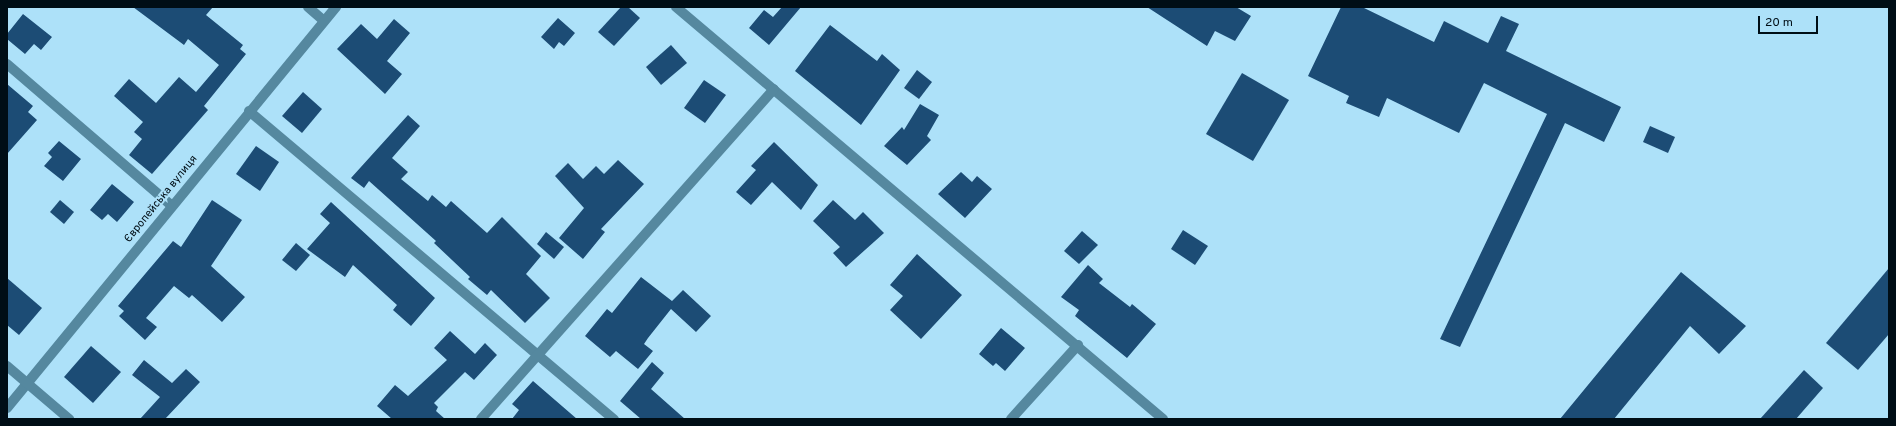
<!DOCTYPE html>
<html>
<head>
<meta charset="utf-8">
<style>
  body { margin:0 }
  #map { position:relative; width:1896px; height:426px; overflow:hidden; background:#ade1f9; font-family:Overpass,sans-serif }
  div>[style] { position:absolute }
  .building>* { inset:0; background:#1c4c75 }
  .minor>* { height:10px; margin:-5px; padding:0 5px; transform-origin:5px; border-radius:5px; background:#55889f }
  .tertiary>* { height:10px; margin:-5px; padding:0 5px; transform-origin:5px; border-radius:5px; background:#55889f }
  span { translate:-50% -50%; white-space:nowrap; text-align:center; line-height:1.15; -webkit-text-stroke:4px #ade1f9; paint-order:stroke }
  .street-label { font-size:11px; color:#000e16 }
  .frame { position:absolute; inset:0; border:8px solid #000e16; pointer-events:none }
  .scale { position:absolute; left:1758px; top:16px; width:60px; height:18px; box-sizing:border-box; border:2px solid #000e16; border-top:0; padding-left:5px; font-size:12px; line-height:14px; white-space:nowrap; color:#000e16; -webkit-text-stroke:3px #ade1f9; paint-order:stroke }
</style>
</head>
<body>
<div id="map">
  <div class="building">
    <i style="clip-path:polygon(133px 7px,213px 7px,206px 15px,243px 45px,240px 49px,246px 54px,204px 106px,208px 110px,152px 174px,129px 155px,142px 139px,134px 132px,143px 122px,114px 96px,129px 79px,156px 103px,179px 77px,196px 92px,219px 65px,188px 39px,184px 45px)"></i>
    <i style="clip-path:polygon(621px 7px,628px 7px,640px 18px,614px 46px,598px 32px)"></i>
    <i style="clip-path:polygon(782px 7px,801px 7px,769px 45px,749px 28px,764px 10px,773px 17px)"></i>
    <i style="clip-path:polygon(1147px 7px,1236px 7px,1251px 16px,1235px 41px,1215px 31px,1207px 46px)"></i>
    <i style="clip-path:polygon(1341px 7px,1362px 7px,1434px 42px,1444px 21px,1488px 43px,1501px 16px,1519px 24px,1506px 51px,1621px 107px,1604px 142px,1565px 123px,1460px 347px,1440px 339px,1547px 114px,1484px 83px,1459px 133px,1387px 98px,1379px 117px,1346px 103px,1349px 96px,1308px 76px)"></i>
    <i style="clip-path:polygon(23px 14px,52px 37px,41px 50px,34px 44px,25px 54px,7px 39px,7px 34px)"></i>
    <i style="clip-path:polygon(558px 18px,575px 33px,564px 46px,559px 42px,554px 49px,541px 37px)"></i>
    <i style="clip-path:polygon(394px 19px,410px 33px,387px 61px,402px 74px,385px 94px,337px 49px,361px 24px,377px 39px)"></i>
    <i style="clip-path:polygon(830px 25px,877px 61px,882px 54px,900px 70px,861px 125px,795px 71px)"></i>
    <i style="clip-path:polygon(671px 45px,687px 63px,661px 85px,646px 67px)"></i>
    <i style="clip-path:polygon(917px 70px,932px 82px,919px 99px,904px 88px)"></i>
    <i style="clip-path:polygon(1242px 73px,1289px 100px,1253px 161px,1206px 134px)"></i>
    <i style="clip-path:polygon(704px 80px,726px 95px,705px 123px,684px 108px)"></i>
    <i style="clip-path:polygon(7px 84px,33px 106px,28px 112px,37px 120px,7px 154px)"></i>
    <i style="clip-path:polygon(303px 92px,322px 109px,302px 133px,282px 116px)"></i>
    <i style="clip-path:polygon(920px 104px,939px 115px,927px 136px,931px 140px,907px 165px,884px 146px,902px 127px,904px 130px)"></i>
    <i style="clip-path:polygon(408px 115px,420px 126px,392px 158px,408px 172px,401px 179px,428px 201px,432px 195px,446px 207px,451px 201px,487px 233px,502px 217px,541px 256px,526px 274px,550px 298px,525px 323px,491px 290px,487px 295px,468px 279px,470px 277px,434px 243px,436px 241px,369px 181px,364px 188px,351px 178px)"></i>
    <i style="clip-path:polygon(1650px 126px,1675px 137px,1668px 153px,1643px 142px)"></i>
    <i style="clip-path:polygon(59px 141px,81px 159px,63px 181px,44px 166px,52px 157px,48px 153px)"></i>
    <i style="clip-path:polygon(774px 142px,818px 185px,801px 210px,772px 182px,751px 205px,736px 192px,756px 170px,751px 166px)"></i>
    <i style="clip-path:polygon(256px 146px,279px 162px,260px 191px,236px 174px)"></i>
    <i style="clip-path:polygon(618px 160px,644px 184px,601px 229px,605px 232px,583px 259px,559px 238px,584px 208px,555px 176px,568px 163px,583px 179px,596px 166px,604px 174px)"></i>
    <i style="clip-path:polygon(961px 172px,972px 182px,977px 176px,992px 189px,965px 218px,938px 194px)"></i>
    <i style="clip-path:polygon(112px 184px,134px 202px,117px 222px,108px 214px,102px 220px,90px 210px)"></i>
    <i style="clip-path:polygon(60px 200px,74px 212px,64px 224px,50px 212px)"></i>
    <i style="clip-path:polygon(212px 200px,242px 220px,211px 266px,245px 297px,222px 322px,192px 295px,189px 298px,174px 286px,146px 318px,157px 327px,145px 340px,119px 316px,124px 311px,118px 306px,173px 241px,181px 247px)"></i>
    <i style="clip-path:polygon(833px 200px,855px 220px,863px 212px,884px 233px,846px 267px,833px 253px,840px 247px,813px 221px)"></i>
    <i style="clip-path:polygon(331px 202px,435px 298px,411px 326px,393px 310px,397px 305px,353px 265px,345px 277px,307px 249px,330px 223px,320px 214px)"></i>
    <i style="clip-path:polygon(1183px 230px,1208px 246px,1195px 265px,1171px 249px)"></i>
    <i style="clip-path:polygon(1082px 231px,1098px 245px,1079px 264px,1064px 251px)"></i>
    <i style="clip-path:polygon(546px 232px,564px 247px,554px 259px,537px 244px)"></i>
    <i style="clip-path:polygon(296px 243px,310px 255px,296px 271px,282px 260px)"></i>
    <i style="clip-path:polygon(917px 254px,962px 295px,921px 339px,890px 310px,903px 296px,890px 285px)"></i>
    <i style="clip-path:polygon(1088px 265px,1103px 279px,1099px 283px,1130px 307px,1132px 304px,1156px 324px,1127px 358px,1075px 316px,1079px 310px,1061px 297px)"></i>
    <i style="clip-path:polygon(1889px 268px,1889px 334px,1858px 370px,1826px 343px)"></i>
    <i style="clip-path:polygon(1681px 272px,1746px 326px,1719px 354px,1690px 326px,1614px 419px,1560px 419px)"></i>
    <i style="clip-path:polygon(641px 277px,672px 301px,683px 290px,711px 316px,696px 332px,671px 309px,648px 338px,644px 344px,653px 351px,638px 369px,616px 351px,610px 357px,585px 336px,607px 309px,612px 313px)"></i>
    <i style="clip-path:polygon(7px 278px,42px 308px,19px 335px,7px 325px)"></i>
    <i style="clip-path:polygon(1001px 328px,1025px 348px,1005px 371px,996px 363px,993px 366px,979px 354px)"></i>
    <i style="clip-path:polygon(450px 331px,475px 354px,485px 343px,497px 355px,474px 380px,465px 372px,434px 403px,438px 407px,436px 411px,445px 419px,392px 419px,377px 406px,395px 385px,408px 396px,447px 360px,434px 348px)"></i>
    <i style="clip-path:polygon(91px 346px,121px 372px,93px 403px,64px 377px)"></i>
    <i style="clip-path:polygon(144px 360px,172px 383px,186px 369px,200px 382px,165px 419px,140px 419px,160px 397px,132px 375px)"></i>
    <i style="clip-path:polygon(652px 362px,664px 373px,651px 389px,685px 419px,641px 419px,620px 401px)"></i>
    <i style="clip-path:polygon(1804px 370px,1823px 388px,1796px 419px,1760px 419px)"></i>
    <i style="clip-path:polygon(533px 381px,577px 419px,512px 419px,519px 410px,512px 404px)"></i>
  </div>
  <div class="minor">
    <i style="left:308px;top:7px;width:21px;rotate:41deg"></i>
    <i style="left:676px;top:7px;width:638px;rotate:40.23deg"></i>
    <i style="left:7px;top:64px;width:216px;rotate:40.7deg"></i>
    <i style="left:249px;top:111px;width:478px;rotate:40.2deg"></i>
    <i style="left:7px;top:408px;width:519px;rotate:-50.63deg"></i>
    <i style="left:481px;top:419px;width:441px;rotate:-48.4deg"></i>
    <i style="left:1011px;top:419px;width:100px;rotate:-47.8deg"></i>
  </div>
  <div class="tertiary">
    <i style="left:7px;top:366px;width:82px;rotate:40.5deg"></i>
  </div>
  <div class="street-label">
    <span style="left:161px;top:199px;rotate:-51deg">Європейська вулиця</span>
  </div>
  <div class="frame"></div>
  <div class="scale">20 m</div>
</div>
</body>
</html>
